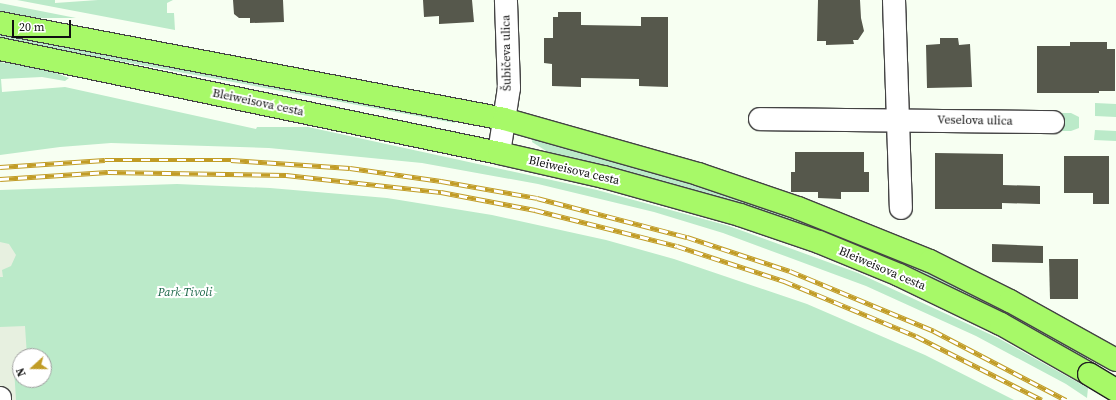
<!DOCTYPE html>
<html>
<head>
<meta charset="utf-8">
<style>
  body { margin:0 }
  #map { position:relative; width:1116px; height:400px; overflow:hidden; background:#f7fff2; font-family:"Source Serif 4",serif }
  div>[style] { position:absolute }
  .green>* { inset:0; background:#bbeac9 }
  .plaza>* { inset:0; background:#e7f0e0 }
  .building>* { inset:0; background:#56584c }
  .roads { filter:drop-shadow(1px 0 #434343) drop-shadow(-1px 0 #434343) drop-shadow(0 1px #434343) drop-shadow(0 -1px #434343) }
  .minor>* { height:22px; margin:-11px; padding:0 11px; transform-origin:11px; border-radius:11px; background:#fff }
  .major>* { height:22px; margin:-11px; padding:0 11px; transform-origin:11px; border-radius:11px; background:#a7f968 }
  .rail>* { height:4.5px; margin-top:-2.25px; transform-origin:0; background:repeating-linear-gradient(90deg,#fff 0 9px,#c19c26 0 18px); box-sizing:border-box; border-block:1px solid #c19c26 }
  .bridges { filter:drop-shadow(1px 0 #212121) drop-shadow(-1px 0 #212121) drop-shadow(0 1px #212121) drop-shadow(0 -1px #212121) }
  .major-bridge>* { height:22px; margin:-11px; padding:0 11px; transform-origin:11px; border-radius:11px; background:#a7f968 }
  span { translate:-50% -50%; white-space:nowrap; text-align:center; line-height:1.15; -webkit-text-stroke:4px #fff; paint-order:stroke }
  .street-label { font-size:12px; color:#101010 }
  .park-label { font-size:12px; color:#1e694b; font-style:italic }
  .north { position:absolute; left:12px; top:348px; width:40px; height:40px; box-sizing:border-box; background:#fff; border:1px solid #9f9f9f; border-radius:50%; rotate:249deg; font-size:11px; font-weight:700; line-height:16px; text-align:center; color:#101010 }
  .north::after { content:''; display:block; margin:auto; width:14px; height:18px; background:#c19c26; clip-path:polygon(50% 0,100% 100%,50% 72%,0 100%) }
  .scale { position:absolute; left:12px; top:20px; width:59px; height:18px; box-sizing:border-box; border:2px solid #101010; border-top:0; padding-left:5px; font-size:12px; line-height:14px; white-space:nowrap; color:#101010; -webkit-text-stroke:3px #fff; paint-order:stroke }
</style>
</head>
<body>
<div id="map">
  <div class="green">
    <i style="clip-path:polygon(17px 0,55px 0,55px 3px,98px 0,173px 0,167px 3px,167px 13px,174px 13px,175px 30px)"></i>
    <i style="clip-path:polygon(0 3px,76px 18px,31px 18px,0 13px)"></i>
    <i style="clip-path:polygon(0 33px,455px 119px,455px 123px,0 39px)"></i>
    <i style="clip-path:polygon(6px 60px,39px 66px,69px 78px,65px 81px,42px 77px,1px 79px,2px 92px,65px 87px,256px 129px,257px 127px,308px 127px,597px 190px,729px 226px,858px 273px,998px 338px,1088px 388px,1087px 398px,1066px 384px,976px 336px,866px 286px,723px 233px,654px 212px,538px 184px,422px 163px,269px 148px,111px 143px,60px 147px,0 155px,0 62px,5px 63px)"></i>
    <i style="clip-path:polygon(1095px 103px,1116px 104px,1116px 117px,1095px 116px)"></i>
    <i style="clip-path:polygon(1056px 113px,1071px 113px,1079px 117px,1079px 128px,1071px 131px,1056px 131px)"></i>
    <i style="clip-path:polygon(1095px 130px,1116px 131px,1116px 141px,1094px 140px)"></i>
    <i style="clip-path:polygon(533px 138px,629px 164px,767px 207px,876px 249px,956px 284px,1088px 355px,1086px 361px,1030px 329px,551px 154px,532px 142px)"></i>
    <i style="clip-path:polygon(evenodd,177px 184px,270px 188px,387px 198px,492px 215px,606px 240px,674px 259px,807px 304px,925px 355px,1014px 400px,0 400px,0 190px,177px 184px,20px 356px,44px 356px,44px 380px,20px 380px,20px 356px)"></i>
  </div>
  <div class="plaza">
    <i style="clip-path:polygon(0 235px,0 242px,9px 244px,16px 255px,11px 266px,2px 270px,3px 277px,0 277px)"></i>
    <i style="clip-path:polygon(25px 326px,27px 356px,20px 356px,20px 367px,14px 368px,16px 400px,0 400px,0 327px)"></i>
  </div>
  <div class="building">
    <i style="clip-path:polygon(233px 0,283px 0,284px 22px,250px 23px,250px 18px,239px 18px,234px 14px)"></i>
    <i style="clip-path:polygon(423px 0,472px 0,474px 22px,439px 24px,439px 16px,424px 17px)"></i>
    <i style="clip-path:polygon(818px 0,860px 0,861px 18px,864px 31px,858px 40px,853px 40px,854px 44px,826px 45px,826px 41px,817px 41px)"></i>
    <i style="clip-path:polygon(558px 12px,581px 12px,581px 25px,641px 26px,641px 17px,668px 17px,668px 87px,639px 86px,639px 79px,581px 78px,581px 87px,552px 86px,552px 64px,544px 63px,544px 38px,553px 38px,553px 17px,558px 17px)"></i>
    <i style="clip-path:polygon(940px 38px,958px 38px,959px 45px,970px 44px,972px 87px,927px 88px,926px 45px,940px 44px)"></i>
    <i style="clip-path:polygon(1070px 42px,1107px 42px,1107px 49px,1115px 49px,1115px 91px,1099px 91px,1099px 93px,1037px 93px,1037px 46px,1070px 46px)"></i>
    <i style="clip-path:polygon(795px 152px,864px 152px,864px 172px,869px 172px,869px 192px,841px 192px,841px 199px,818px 198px,818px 192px,791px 192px,791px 172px,795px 172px)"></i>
    <i style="clip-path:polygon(935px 153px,1003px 154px,1003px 185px,1040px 186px,1040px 204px,1002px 203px,1002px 209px,935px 209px)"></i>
    <i style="clip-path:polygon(1064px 156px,1109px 156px,1109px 204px,1093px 204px,1093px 193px,1064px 193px)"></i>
    <i style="clip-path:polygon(992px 244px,1043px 246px,1043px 263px,992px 262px)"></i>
    <i style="clip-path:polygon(1049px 259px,1078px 259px,1078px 299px,1050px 299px)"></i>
  </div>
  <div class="roads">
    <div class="minor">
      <i style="left:894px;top:0;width:208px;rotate:88.1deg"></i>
      <i style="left:760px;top:119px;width:293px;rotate:0.6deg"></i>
      <i style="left:499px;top:153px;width:66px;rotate:-81.3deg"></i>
      <i style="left:509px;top:88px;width:88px;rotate:-92deg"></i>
      <i style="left:0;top:398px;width:2px;rotate:90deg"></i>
    </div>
    <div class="major">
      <i style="left:0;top:23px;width:513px;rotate:10.78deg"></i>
      <i style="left:504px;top:119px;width:202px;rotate:15.8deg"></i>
      <i style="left:698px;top:174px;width:106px;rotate:18.8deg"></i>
      <i style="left:798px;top:208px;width:142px;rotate:21.9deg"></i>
      <i style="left:930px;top:261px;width:89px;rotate:26.6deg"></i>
      <i style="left:1010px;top:301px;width:121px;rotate:29.1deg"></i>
      <i style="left:0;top:49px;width:510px;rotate:11.77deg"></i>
      <i style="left:499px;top:153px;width:108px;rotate:12.9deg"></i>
      <i style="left:604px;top:177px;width:141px;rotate:15.6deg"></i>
      <i style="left:740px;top:215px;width:83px;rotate:18.9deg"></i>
      <i style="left:819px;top:242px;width:87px;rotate:22.4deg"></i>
      <i style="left:899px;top:275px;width:113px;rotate:25.7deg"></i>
      <i style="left:1001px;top:324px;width:101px;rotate:29.6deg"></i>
    </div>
  </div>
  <div class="rail">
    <i style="left:0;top:167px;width:105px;rotate:-3.8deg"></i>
    <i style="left:105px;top:160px;width:126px"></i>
    <i style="left:231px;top:160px;width:119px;rotate:3.8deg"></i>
    <i style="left:350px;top:168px;width:92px;rotate:8.1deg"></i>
    <i style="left:441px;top:181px;width:97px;rotate:10deg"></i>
    <i style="left:537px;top:198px;width:155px;rotate:14.6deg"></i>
    <i style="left:687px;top:237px;width:108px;rotate:18.3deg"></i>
    <i style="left:790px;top:271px;width:156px;rotate:22.6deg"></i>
    <i style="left:934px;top:331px;width:149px;rotate:27.6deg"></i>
    <i style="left:0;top:179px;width:108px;rotate:-3.7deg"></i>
    <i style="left:108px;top:172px;width:178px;rotate:1deg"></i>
    <i style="left:286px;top:175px;width:156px;rotate:6.3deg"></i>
    <i style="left:441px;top:192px;width:96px;rotate:10.8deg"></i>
    <i style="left:535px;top:210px;width:146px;rotate:14.2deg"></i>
    <i style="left:677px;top:246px;width:113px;rotate:18.1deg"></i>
    <i style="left:784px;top:281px;width:143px;rotate:22.6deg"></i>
    <i style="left:916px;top:336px;width:141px;rotate:26.9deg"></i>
  </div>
  <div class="bridges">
    <div class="major-bridge">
      <i style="left:1089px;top:374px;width:31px;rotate:31deg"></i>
    </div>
  </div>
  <div class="street-label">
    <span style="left:507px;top:53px;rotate:-91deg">Šubičeva ulica</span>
    <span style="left:258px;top:103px;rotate:12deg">Bleiweisova cesta</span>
    <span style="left:975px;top:121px;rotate:1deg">Veselova ulica</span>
    <span style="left:574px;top:171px;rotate:13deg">Bleiweisova cesta</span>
    <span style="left:882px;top:269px;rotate:23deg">Bleiweisova cesta</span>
  </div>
  <div class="park-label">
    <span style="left:185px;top:293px">Park Tivoli</span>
  </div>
  <div class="north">N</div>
  <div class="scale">20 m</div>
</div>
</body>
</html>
